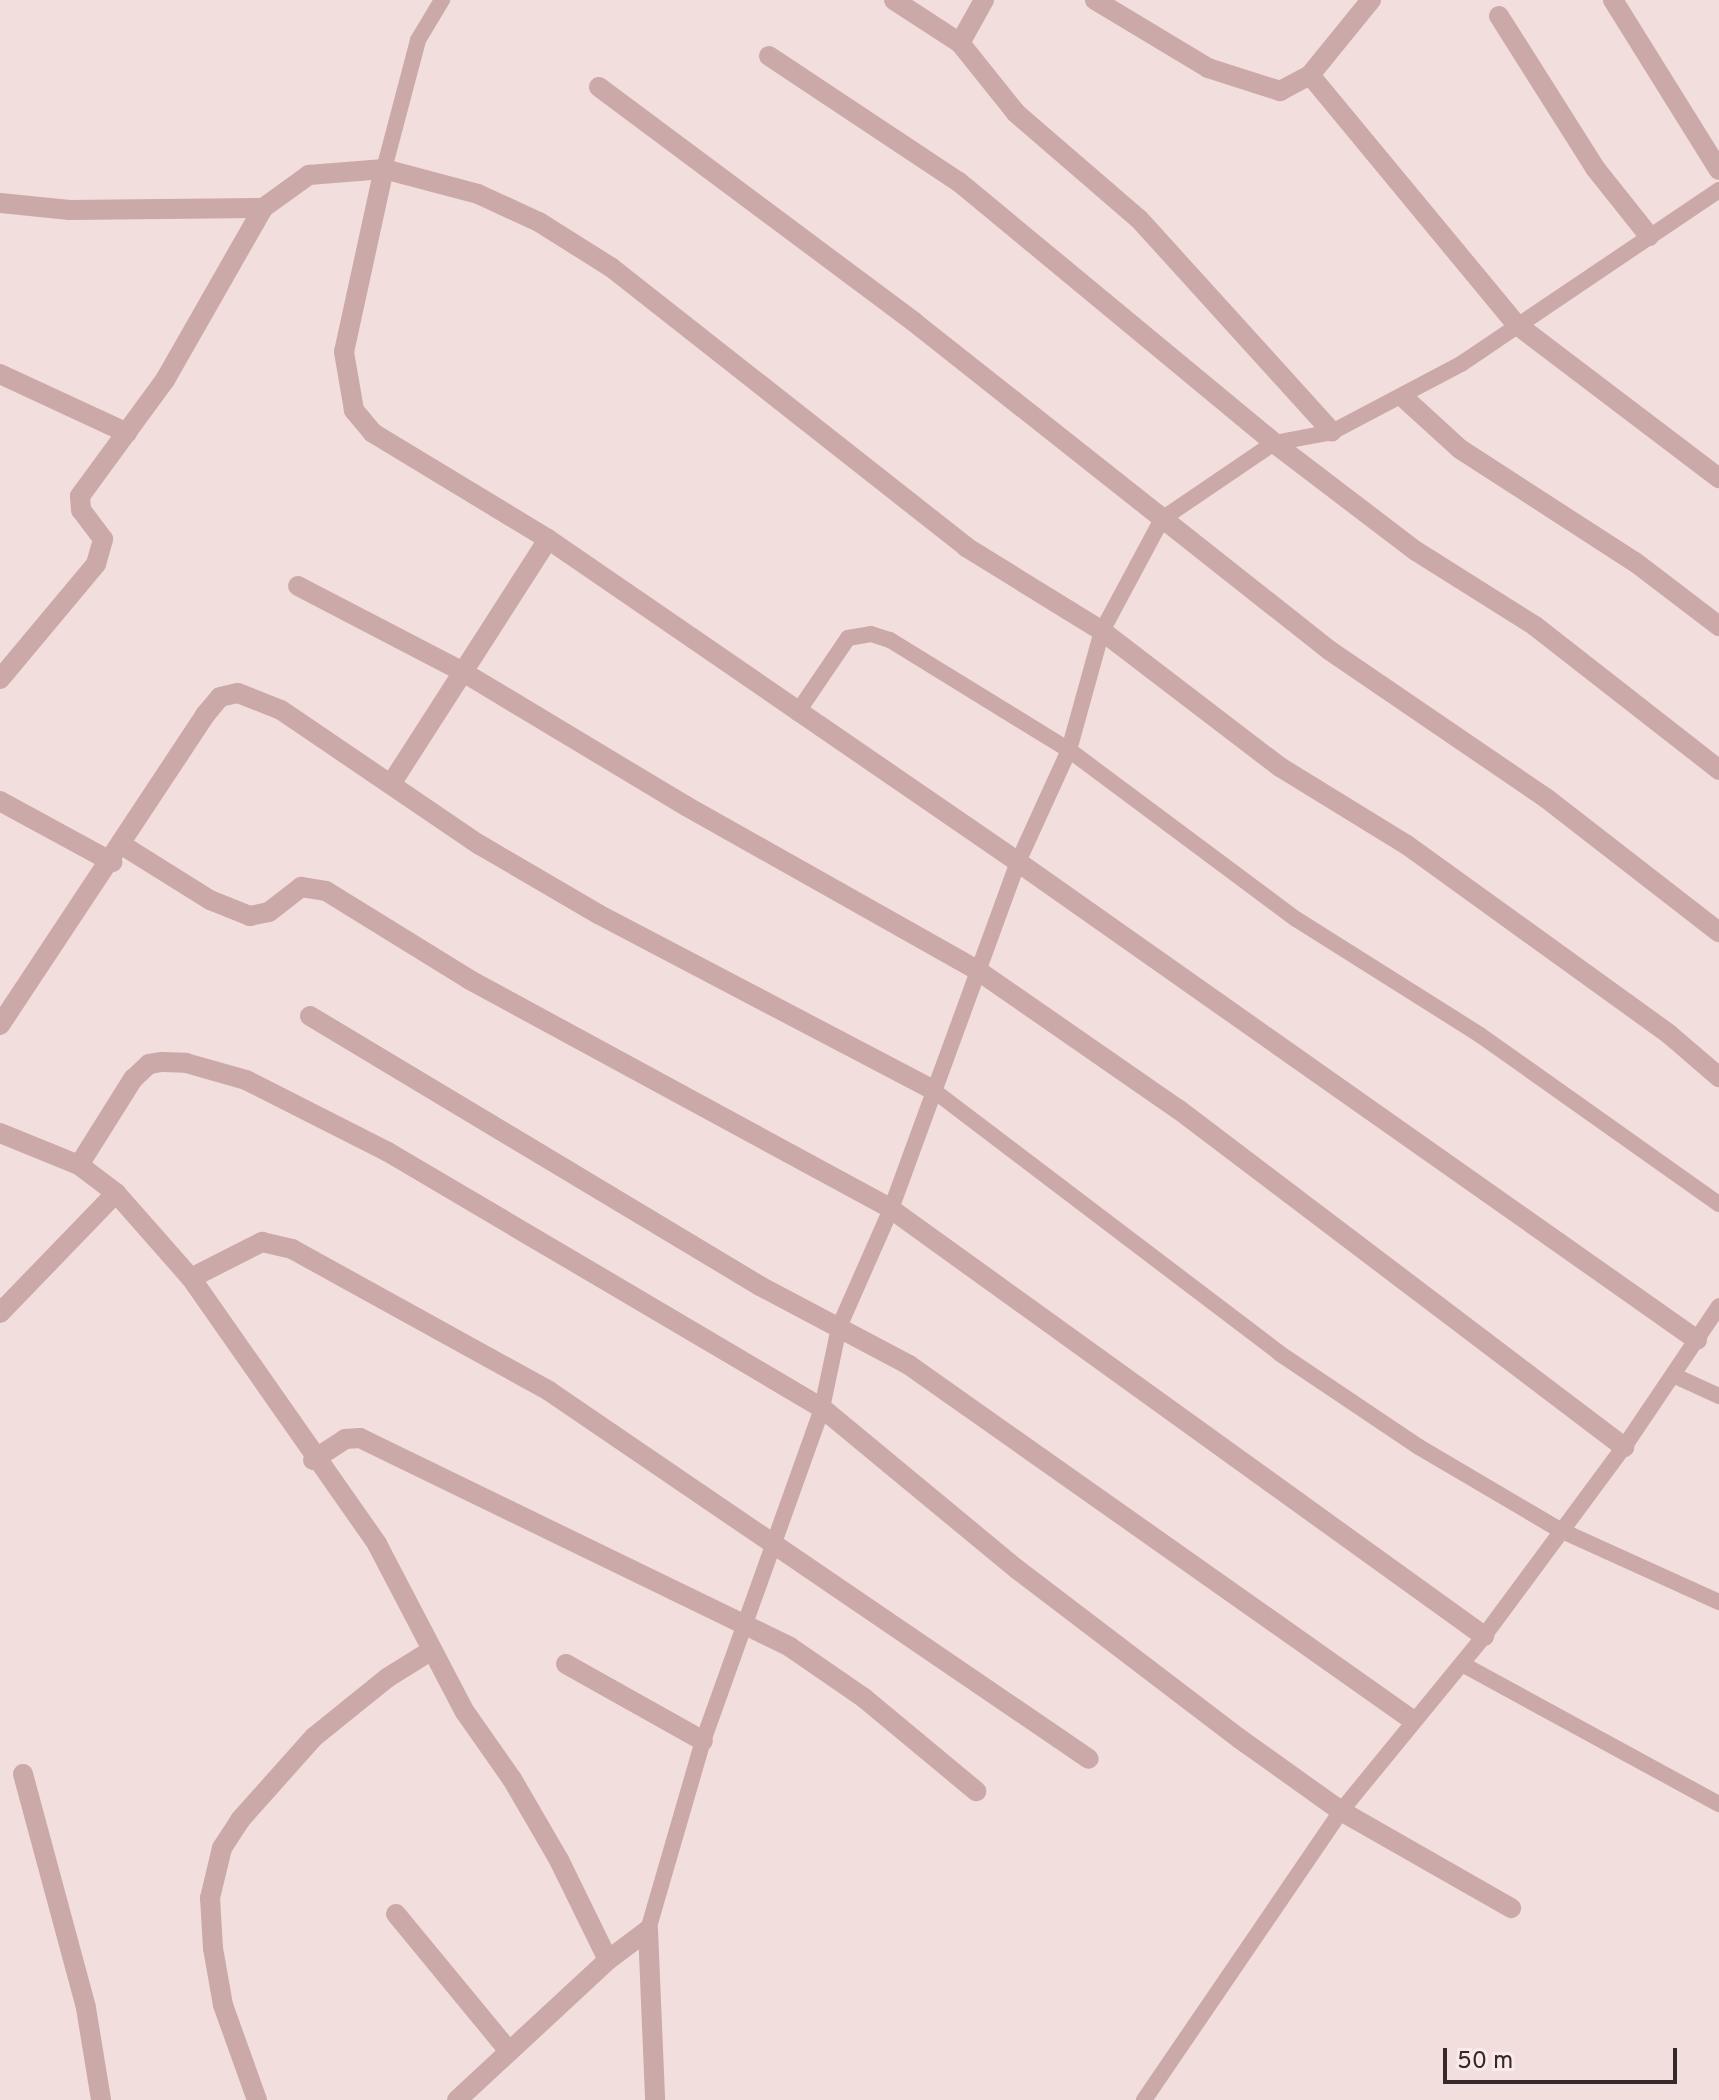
<!DOCTYPE html>
<html>
<head>
<meta charset="utf-8">
<style>
  body { margin:0 }
  #map { position:relative; width:1719px; height:2100px; overflow:hidden; background:#f2dedc; font-family:Overpass,sans-serif }
  div>[style] { position:absolute }
  .service>* { height:16px; margin:-8px; padding:0 8px; transform-origin:8px; border-radius:8px; background:#cba9a8 }
  .minor>* { height:20px; margin:-10px; padding:0 10px; transform-origin:10px; border-radius:10px; background:#cba9a8 }
  span { translate:-50% -50%; white-space:nowrap; text-align:center; line-height:1.15; -webkit-text-stroke:8px #faebe8; paint-order:stroke }
  .scale { position:absolute; left:1443px; top:2048px; width:234px; height:36px; box-sizing:border-box; border:4px solid #37282a; border-top:0; padding-left:10px; font-size:24px; line-height:28px; white-space:nowrap; color:#37282a; -webkit-text-stroke:6px #faebe8; paint-order:stroke }
</style>
</head>
<body>
<div id="map">
  <div class="service">
    <i style="left:384px;top:169px;width:133px;rotate:-75.2deg"></i>
    <i style="left:418px;top:40px;width:47px;rotate:-59deg"></i>
    <i style="left:797px;top:713px;width:91px;rotate:-55.8deg"></i>
    <i style="left:848px;top:638px;width:23px;rotate:-10deg"></i>
    <i style="left:871px;top:634px;width:20px;rotate:18deg"></i>
    <i style="left:890px;top:640px;width:210px;rotate:31.6deg"></i>
    <i style="left:1069px;top:750px;width:283px;rotate:36.7deg"></i>
    <i style="left:1296px;top:919px;width:218px;rotate:32.2deg"></i>
    <i style="left:1480px;top:1035px;width:293px;rotate:35.3deg"></i>
    <i style="left:933px;top:1090px;width:435px;rotate:37.2deg"></i>
    <i style="left:1279px;top:1353px;width:169px;rotate:33.9deg"></i>
    <i style="left:1419px;top:1447px;width:164px;rotate:30.5deg"></i>
    <i style="left:1560px;top:1530px;width:175px;rotate:24.4deg"></i>
    <i style="left:1673px;top:1375px;width:51px;rotate:24.5deg"></i>
    <i style="left:1462px;top:1664px;width:293px;rotate:28.6deg"></i>
    <i style="left:648px;top:1930px;width:197px;rotate:-73.8deg"></i>
    <i style="left:703px;top:1741px;width:354px;rotate:-70.3deg"></i>
    <i style="left:822px;top:1408px;width:83px;rotate:-78.1deg"></i>
    <i style="left:839px;top:1327px;width:129px;rotate:-66.2deg"></i>
    <i style="left:891px;top:1209px;width:370px;rotate:-69.9deg"></i>
    <i style="left:1018px;top:862px;width:123px;rotate:-65.5deg"></i>
    <i style="left:1069px;top:750px;width:123px;rotate:-74.5deg"></i>
    <i style="left:1102px;top:631px;width:127px;rotate:-61.8deg"></i>
    <i style="left:1162px;top:519px;width:135px;rotate:-34.2deg"></i>
    <i style="left:1274px;top:443px;width:59px;rotate:-10.7deg"></i>
    <i style="left:1332px;top:432px;width:146px;rotate:-27.8deg"></i>
    <i style="left:1461px;top:364px;width:311px;rotate:-34deg"></i>
    <i style="left:1144px;top:2100px;width:350px;rotate:-55.7deg"></i>
    <i style="left:1341px;top:1811px;width:226px;rotate:-50.7deg"></i>
    <i style="left:1484px;top:1636px;width:235px;rotate:-53.5deg"></i>
    <i style="left:1624px;top:1447px;width:170px;rotate:-56deg"></i>
  </div>
  <div class="minor">
    <i style="left:894px;top:0;width:79px;rotate:33.1deg"></i>
    <i style="left:960px;top:43px;width:90px;rotate:51.3deg"></i>
    <i style="left:1016px;top:113px;width:162px;rotate:40.8deg"></i>
    <i style="left:1139px;top:219px;width:287px;rotate:47.8deg"></i>
    <i style="left:1095px;top:0;width:132px;rotate:31deg"></i>
    <i style="left:1208px;top:68px;width:76px;rotate:17.7deg"></i>
    <i style="left:1280px;top:91px;width:34px;rotate:-28deg"></i>
    <i style="left:1310px;top:75px;width:97px;rotate:-50.9deg"></i>
    <i style="left:1613px;top:0;width:200px;rotate:58.1deg"></i>
    <i style="left:1499px;top:16px;width:180px;rotate:57.7deg"></i>
    <i style="left:1595px;top:168px;width:87px;rotate:51.5deg"></i>
    <i style="left:960px;top:43px;width:49px;rotate:-60.8deg"></i>
    <i style="left:769px;top:56px;width:228px;rotate:33.6deg"></i>
    <i style="left:959px;top:182px;width:409px;rotate:39.6deg"></i>
    <i style="left:1274px;top:443px;width:178px;rotate:37.3deg"></i>
    <i style="left:1416px;top:551px;width:141px;rotate:32.2deg"></i>
    <i style="left:1535px;top:626px;width:234px;rotate:38deg"></i>
    <i style="left:1310px;top:75px;width:323px;rotate:50.4deg"></i>
    <i style="left:1516px;top:324px;width:255px;rotate:37.2deg"></i>
    <i style="left:599px;top:87px;width:393px;rotate:36.7deg"></i>
    <i style="left:914px;top:322px;width:529px;rotate:38.32deg"></i>
    <i style="left:1329px;top:650px;width:263px;rotate:34.3deg"></i>
    <i style="left:1546px;top:798px;width:219px;rotate:37.8deg"></i>
    <i style="left:0;top:203px;width:70px;rotate:5.7deg"></i>
    <i style="left:70px;top:210px;width:193px;rotate:-0.6deg"></i>
    <i style="left:0;top:374px;width:140px;rotate:24.9deg"></i>
    <i style="left:1403px;top:397px;width:77px;rotate:42.4deg"></i>
    <i style="left:1460px;top:449px;width:208px;rotate:32.9deg"></i>
    <i style="left:1635px;top:562px;width:106px;rotate:37.3deg"></i>
    <i style="left:298px;top:586px;width:186px;rotate:27.5deg"></i>
    <i style="left:463px;top:672px;width:260px;rotate:31deg"></i>
    <i style="left:686px;top:806px;width:334px;rotate:29.4deg"></i>
    <i style="left:977px;top:970px;width:244px;rotate:34.7deg"></i>
    <i style="left:1178px;top:1109px;width:560px;rotate:37.16deg"></i>
    <i style="left:0;top:679px;width:150px;rotate:-50.1deg"></i>
    <i style="left:96px;top:564px;width:26px;rotate:-74deg"></i>
    <i style="left:103px;top:539px;width:36px;rotate:-127deg"></i>
    <i style="left:81px;top:510px;width:14px;rotate:-94deg"></i>
    <i style="left:80px;top:496px;width:144px;rotate:-53.8deg"></i>
    <i style="left:165px;top:380px;width:198px;rotate:-60.3deg"></i>
    <i style="left:263px;top:208px;width:57px;rotate:-35.7deg"></i>
    <i style="left:309px;top:175px;width:75px;rotate:-4.6deg"></i>
    <i style="left:391px;top:784px;width:291px;rotate:-57.3deg"></i>
    <i style="left:0;top:801px;width:128px;rotate:28.6deg"></i>
    <i style="left:122px;top:845px;width:104px;rotate:32deg"></i>
    <i style="left:210px;top:900px;width:43px;rotate:21.8deg"></i>
    <i style="left:250px;top:916px;width:19px;rotate:-12deg"></i>
    <i style="left:269px;top:912px;width:41px;rotate:-38deg"></i>
    <i style="left:301px;top:887px;width:25px;rotate:9deg"></i>
    <i style="left:326px;top:891px;width:169px;rotate:31.7deg"></i>
    <i style="left:470px;top:980px;width:479px;rotate:28.5deg"></i>
    <i style="left:891px;top:1209px;width:731px;rotate:35.76deg"></i>
    <i style="left:310px;top:1016px;width:525px;rotate:30.96deg"></i>
    <i style="left:760px;top:1286px;width:169px;rotate:27.9deg"></i>
    <i style="left:909px;top:1365px;width:614px;rotate:35.19deg"></i>
    <i style="left:0;top:1025px;width:372px;rotate:-56.5deg"></i>
    <i style="left:205px;top:715px;width:23px;rotate:-50deg"></i>
    <i style="left:220px;top:697px;width:18px;rotate:-13deg"></i>
    <i style="left:238px;top:693px;width:46px;rotate:21.6deg"></i>
    <i style="left:281px;top:710px;width:240px;rotate:34.2deg"></i>
    <i style="left:480px;top:845px;width:137px;rotate:30.3deg"></i>
    <i style="left:598px;top:914px;width:378px;rotate:27.7deg"></i>
    <i style="left:0;top:1133px;width:85px;rotate:22.1deg"></i>
    <i style="left:79px;top:1165px;width:46px;rotate:37.1deg"></i>
    <i style="left:116px;top:1193px;width:113px;rotate:48.6deg"></i>
    <i style="left:191px;top:1278px;width:325px;rotate:55deg"></i>
    <i style="left:377px;top:1544px;width:190px;rotate:62.4deg"></i>
    <i style="left:465px;top:1712px;width:82px;rotate:55deg"></i>
    <i style="left:512px;top:1779px;width:94px;rotate:59.9deg"></i>
    <i style="left:559px;top:1860px;width:111px;rotate:63.9deg"></i>
    <i style="left:79px;top:1165px;width:102px;rotate:-57.9deg"></i>
    <i style="left:133px;top:1079px;width:22px;rotate:-43deg"></i>
    <i style="left:149px;top:1064px;width:13px;rotate:-9deg"></i>
    <i style="left:162px;top:1062px;width:24px;rotate:2deg"></i>
    <i style="left:186px;top:1063px;width:62px;rotate:15.8deg"></i>
    <i style="left:246px;top:1080px;width:159px;rotate:26.9deg"></i>
    <i style="left:388px;top:1152px;width:504px;rotate:30.53deg"></i>
    <i style="left:822px;top:1408px;width:254px;rotate:39.6deg"></i>
    <i style="left:1018px;top:1570px;width:279px;rotate:37.3deg"></i>
    <i style="left:1240px;top:1739px;width:124px;rotate:35.5deg"></i>
    <i style="left:1341px;top:1811px;width:196px;rotate:29.7deg"></i>
    <i style="left:191px;top:1278px;width:80px;rotate:-26.9deg"></i>
    <i style="left:262px;top:1242px;width:31px;rotate:13deg"></i>
    <i style="left:292px;top:1249px;width:294px;rotate:28.9deg"></i>
    <i style="left:549px;top:1391px;width:653px;rotate:34.27deg"></i>
    <i style="left:0;top:1313px;width:167px;rotate:-46deg"></i>
    <i style="left:1697px;top:1340px;width:830px;rotate:-144.86deg"></i>
    <i style="left:1018px;top:862px;width:570px;rotate:-145.5deg"></i>
    <i style="left:548px;top:539px;width:205px;rotate:-148.8deg"></i>
    <i style="left:373px;top:433px;width:30px;rotate:-130deg"></i>
    <i style="left:354px;top:410px;width:59px;rotate:-99.8deg"></i>
    <i style="left:344px;top:352px;width:187px;rotate:-77.7deg"></i>
    <i style="left:384px;top:169px;width:97px;rotate:14.9deg"></i>
    <i style="left:478px;top:194px;width:67px;rotate:24.7deg"></i>
    <i style="left:539px;top:222px;width:86px;rotate:32.2deg"></i>
    <i style="left:612px;top:268px;width:451px;rotate:38.2deg"></i>
    <i style="left:966px;top:547px;width:160px;rotate:31.7deg"></i>
    <i style="left:1102px;top:631px;width:224px;rotate:37.4deg"></i>
    <i style="left:1280px;top:767px;width:149px;rotate:31.6deg"></i>
    <i style="left:1407px;top:845px;width:324px;rotate:35.8deg"></i>
    <i style="left:1670px;top:1035px;width:65px;rotate:40.6deg"></i>
    <i style="left:313px;top:1460px;width:38px;rotate:-33deg"></i>
    <i style="left:345px;top:1439px;width:15px;rotate:-4deg"></i>
    <i style="left:360px;top:1438px;width:478px;rotate:25.9deg"></i>
    <i style="left:790px;top:1647px;width:90px;rotate:34.6deg"></i>
    <i style="left:864px;top:1698px;width:146px;rotate:39.7deg"></i>
    <i style="left:566px;top:1664px;width:157px;rotate:29.3deg"></i>
    <i style="left:23px;top:1774px;width:242px;rotate:74.9deg"></i>
    <i style="left:86px;top:2008px;width:93px;rotate:80.7deg"></i>
    <i style="left:396px;top:1914px;width:176px;rotate:50.5deg"></i>
    <i style="left:257px;top:2100px;width:101px;rotate:-109.7deg"></i>
    <i style="left:223px;top:2005px;width:58px;rotate:-100deg"></i>
    <i style="left:213px;top:1948px;width:50px;rotate:-93.4deg"></i>
    <i style="left:210px;top:1898px;width:51px;rotate:-76.5deg"></i>
    <i style="left:222px;top:1848px;width:33px;rotate:-57deg"></i>
    <i style="left:240px;top:1820px;width:111px;rotate:-48.3deg"></i>
    <i style="left:314px;top:1737px;width:94px;rotate:-38.9deg"></i>
    <i style="left:387px;top:1678px;width:53px;rotate:-31.9deg"></i>
    <i style="left:457px;top:2100px;width:206px;rotate:-42.8deg"></i>
    <i style="left:608px;top:1960px;width:50px;rotate:-36.9deg"></i>
    <i style="left:648px;top:1930px;width:170px;rotate:87.6deg"></i>
  </div>
  <div class="scale">50 m</div>
</div>
</body>
</html>
